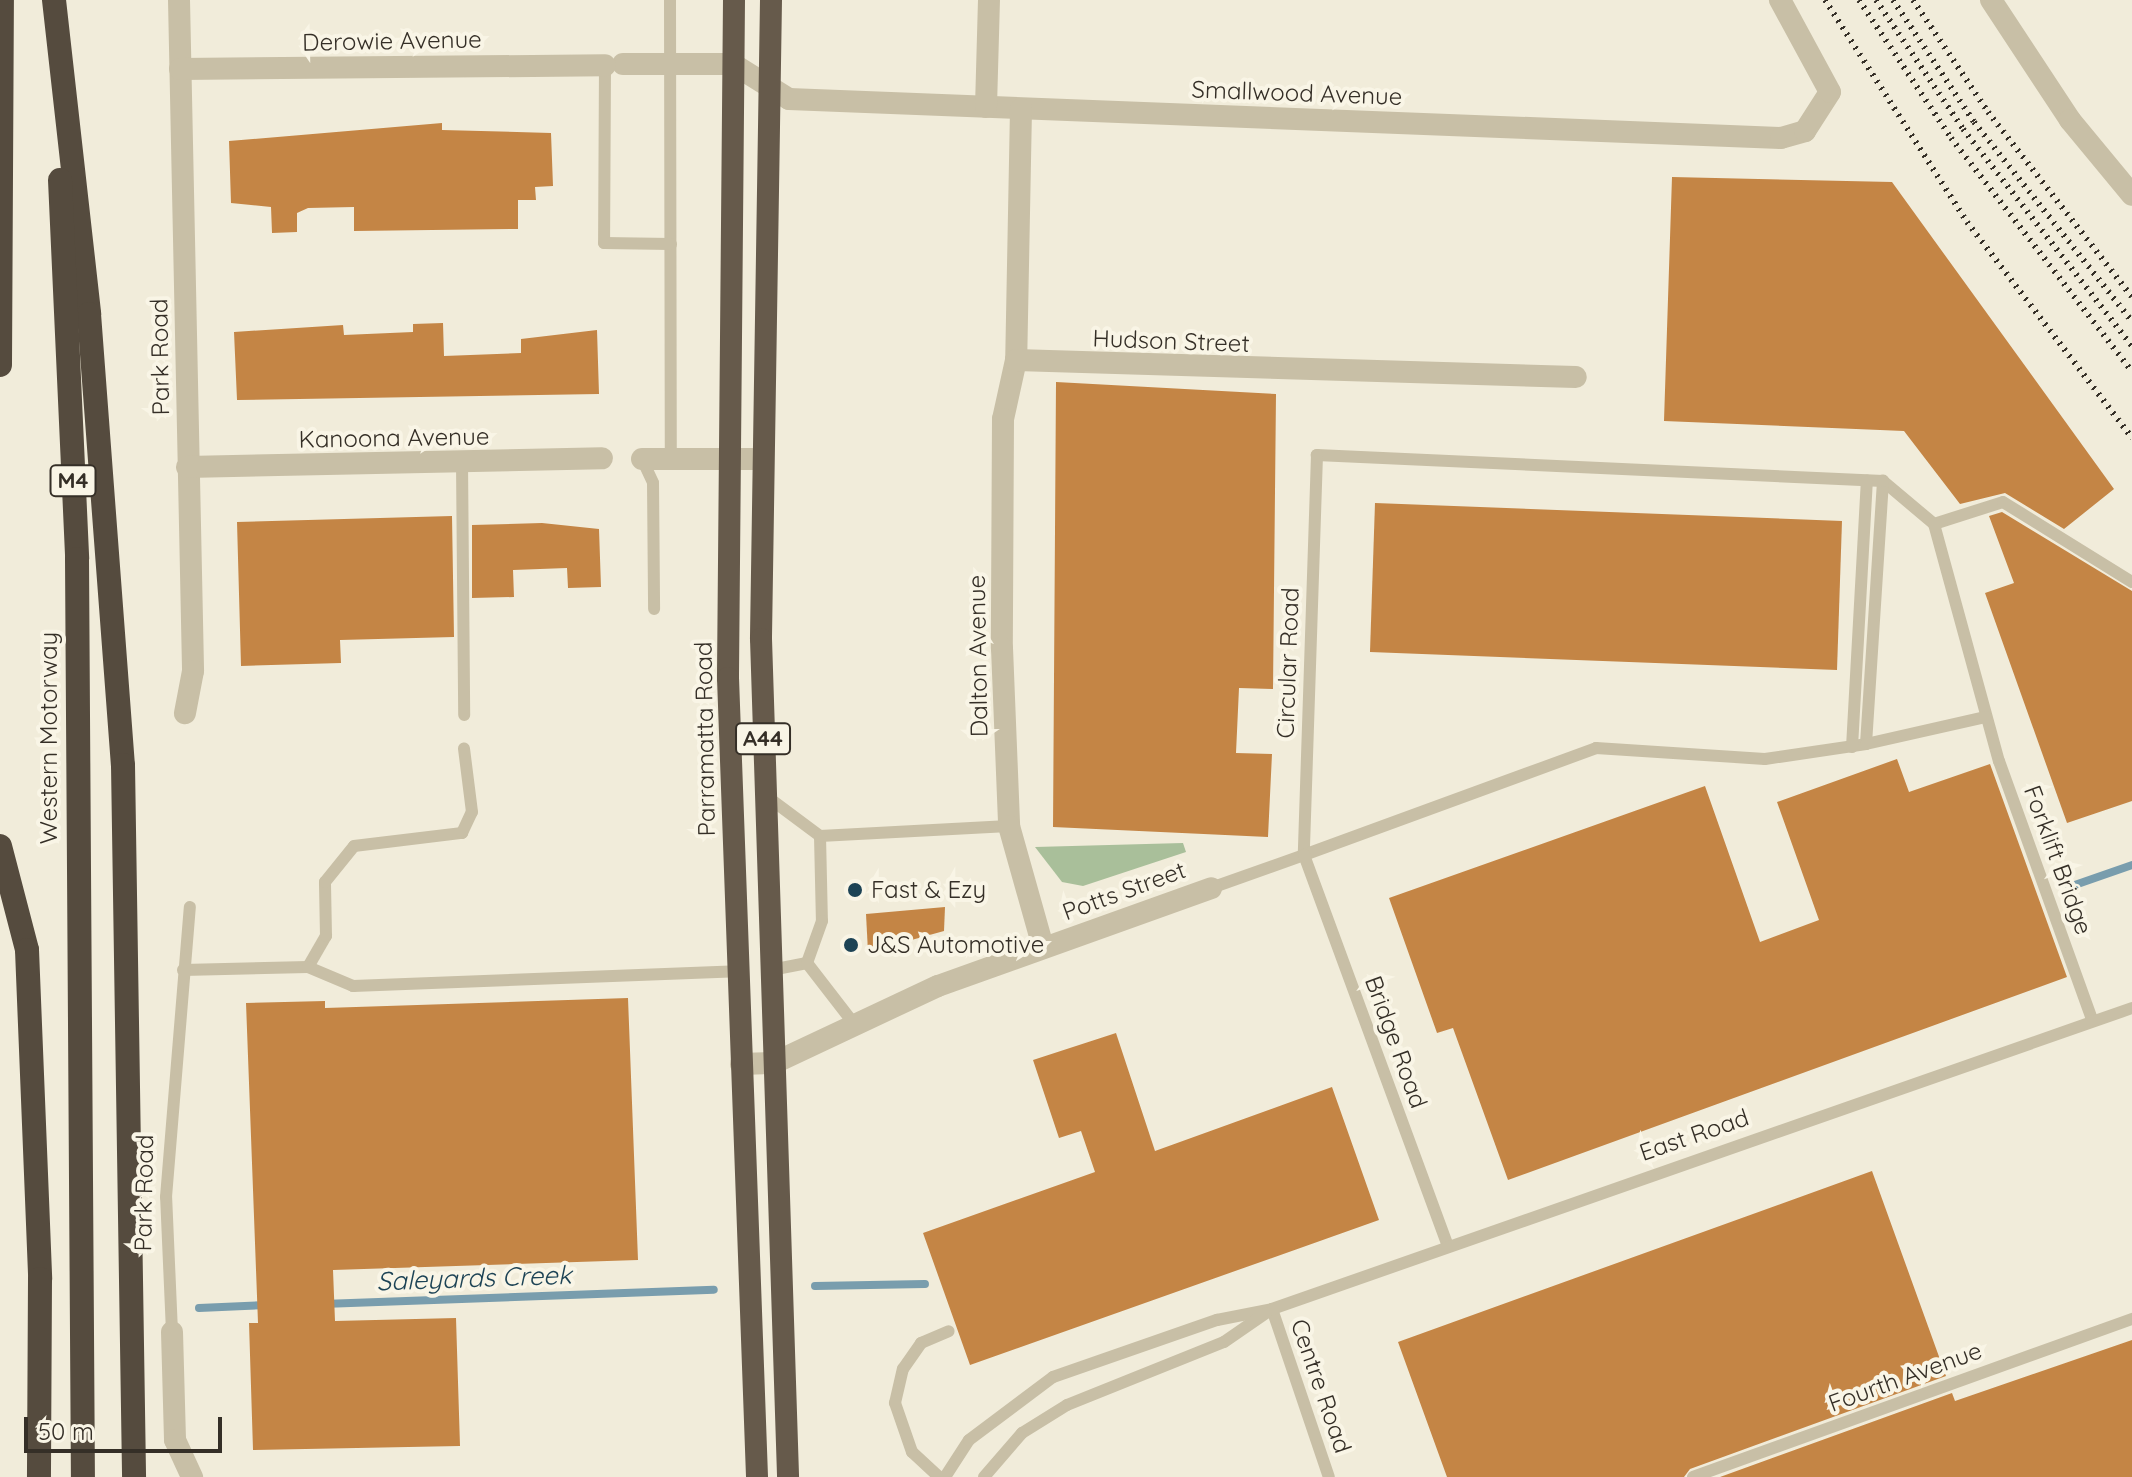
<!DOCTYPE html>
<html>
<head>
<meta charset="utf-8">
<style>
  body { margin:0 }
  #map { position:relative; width:2132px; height:1477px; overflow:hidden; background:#f1ecda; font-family:Quicksand,sans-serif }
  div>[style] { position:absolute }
  .green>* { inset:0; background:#a9bf9a }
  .stream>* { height:8px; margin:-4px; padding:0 4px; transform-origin:4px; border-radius:4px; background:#799dad }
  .building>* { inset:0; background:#c48545 }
  .service>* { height:12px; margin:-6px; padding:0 6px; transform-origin:6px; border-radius:6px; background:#c8bfa6 }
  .minor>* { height:22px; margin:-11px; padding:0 11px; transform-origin:11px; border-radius:11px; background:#c8bfa6 }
  .trunk>* { height:22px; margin:-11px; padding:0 11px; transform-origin:11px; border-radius:11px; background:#665a4b }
  .motorway>* { height:24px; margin:-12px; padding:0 12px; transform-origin:12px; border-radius:12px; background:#554b3e }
  .rail>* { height:6px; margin-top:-3px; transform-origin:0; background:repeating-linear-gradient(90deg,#352f27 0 2px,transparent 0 8px) }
  .dots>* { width:22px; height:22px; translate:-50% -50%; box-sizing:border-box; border:4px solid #f9f5e6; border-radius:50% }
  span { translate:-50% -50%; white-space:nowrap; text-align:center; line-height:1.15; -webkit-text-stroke:8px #f9f5e6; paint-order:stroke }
  .shield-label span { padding:2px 6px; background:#f9f5e6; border:2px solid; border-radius:6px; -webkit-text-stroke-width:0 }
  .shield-label { font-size:22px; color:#352f27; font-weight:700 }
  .street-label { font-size:24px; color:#352f27 }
  .poi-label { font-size:24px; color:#352f27 }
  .left { translate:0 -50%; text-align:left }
  .water-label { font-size:26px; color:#1d4355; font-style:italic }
  .scale { position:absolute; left:24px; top:1417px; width:198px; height:36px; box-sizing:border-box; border:4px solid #352f27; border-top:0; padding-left:10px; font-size:24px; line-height:28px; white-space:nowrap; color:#352f27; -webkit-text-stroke:6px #f9f5e6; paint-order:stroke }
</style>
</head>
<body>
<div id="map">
  <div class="green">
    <i style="clip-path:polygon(1183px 843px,1186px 852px,1083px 886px,1062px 882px,1035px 847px)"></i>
  </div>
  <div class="stream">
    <i style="left:2069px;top:887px;width:67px;rotate:-19.2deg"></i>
    <i style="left:815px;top:1286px;width:110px;rotate:-1deg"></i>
    <i style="left:323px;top:1304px;width:391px;rotate:-2.1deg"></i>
    <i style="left:199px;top:1308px;width:67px;rotate:-2.6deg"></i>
  </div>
  <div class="building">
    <i style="clip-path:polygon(442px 123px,442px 130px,551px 133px,553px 186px,535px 187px,536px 200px,518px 200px,518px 229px,354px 231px,354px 207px,308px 208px,297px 213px,297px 232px,272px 233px,271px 207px,231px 203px,229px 141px)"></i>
    <i style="clip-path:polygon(1672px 177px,1892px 182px,2114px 489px,2064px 529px,2005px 493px,1960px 504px,1904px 431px,1664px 421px)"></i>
    <i style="clip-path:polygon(443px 323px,444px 356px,521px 353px,521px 339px,597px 330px,599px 394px,237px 400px,234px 332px,343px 325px,344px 335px,413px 332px,413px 324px)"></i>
    <i style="clip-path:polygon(1056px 382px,1276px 394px,1273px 689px,1239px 688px,1236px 753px,1272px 754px,1268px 837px,1053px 827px)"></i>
    <i style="clip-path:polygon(1375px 503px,1842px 521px,1837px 670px,1370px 652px)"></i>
    <i style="clip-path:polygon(2002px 512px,2132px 591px,2132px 801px,2067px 823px,1985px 593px,2014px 583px,1989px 516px)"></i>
    <i style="clip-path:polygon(452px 516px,454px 637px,340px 640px,341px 663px,241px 666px,237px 522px)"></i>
    <i style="clip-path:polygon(542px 523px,599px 529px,601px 587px,568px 588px,567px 568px,513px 570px,514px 597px,472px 598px,472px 525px)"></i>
    <i style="clip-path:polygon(1897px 759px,1909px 792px,1990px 764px,2067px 977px,1508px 1180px,1453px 1028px,1437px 1033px,1389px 898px,1705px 786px,1760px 942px,1819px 920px,1777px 802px)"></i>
    <i style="clip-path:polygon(945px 907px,944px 931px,868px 952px,866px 914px)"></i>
    <i style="clip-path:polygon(628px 998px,638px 1260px,333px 1270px,335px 1321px,456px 1318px,460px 1446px,253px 1450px,249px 1323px,258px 1323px,246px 1003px,325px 1001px,325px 1008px)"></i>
    <i style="clip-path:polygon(1116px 1033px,1155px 1151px,1332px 1087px,1379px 1220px,970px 1365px,923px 1233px,1095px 1172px,1081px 1131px,1059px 1138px,1033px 1060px)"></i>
    <i style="clip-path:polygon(1872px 1171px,1946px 1376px,1690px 1469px,1684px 1477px,1447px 1477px,1398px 1342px)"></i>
    <i style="clip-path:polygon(2132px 1340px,2132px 1477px,1720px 1477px,1952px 1393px,1955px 1401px)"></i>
  </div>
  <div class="service">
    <i style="left:670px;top:0;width:459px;rotate:89.9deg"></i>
    <i style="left:605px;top:65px;width:178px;rotate:90.3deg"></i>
    <i style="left:604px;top:243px;width:67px;rotate:0.9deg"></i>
    <i style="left:642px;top:459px;width:26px;rotate:65deg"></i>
    <i style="left:653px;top:483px;width:126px;rotate:89.5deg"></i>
    <i style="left:462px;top:462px;width:253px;rotate:89.5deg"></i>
    <i style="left:1883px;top:481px;width:67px;rotate:40.1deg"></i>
    <i style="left:1934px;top:524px;width:72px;rotate:-17.7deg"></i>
    <i style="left:2003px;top:502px;width:152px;rotate:31.8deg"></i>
    <i style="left:1934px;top:524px;width:246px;rotate:74.7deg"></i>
    <i style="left:1999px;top:761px;width:275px;rotate:70.2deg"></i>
    <i style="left:1866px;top:744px;width:264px;rotate:-86.3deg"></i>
    <i style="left:1883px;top:481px;width:567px;rotate:-177.37deg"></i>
    <i style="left:1317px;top:455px;width:400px;rotate:91.9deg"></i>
    <i style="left:1304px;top:855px;width:311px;rotate:-20.1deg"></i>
    <i style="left:1596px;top:748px;width:169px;rotate:3.7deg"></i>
    <i style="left:1765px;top:759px;width:102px;rotate:-8.4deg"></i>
    <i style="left:1866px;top:744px;width:123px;rotate:-12.7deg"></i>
    <i style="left:1852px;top:747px;width:267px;rotate:-86.8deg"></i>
    <i style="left:765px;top:795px;width:69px;rotate:36.7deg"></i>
    <i style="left:820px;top:836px;width:85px;rotate:88.7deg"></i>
    <i style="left:822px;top:921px;width:45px;rotate:109.7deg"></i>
    <i style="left:807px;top:963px;width:38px;rotate:169deg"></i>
    <i style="left:820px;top:836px;width:189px;rotate:-3deg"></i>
    <i style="left:1211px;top:888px;width:99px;rotate:-19.5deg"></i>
    <i style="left:1304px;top:855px;width:414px;rotate:69.8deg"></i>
    <i style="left:807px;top:963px;width:78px;rotate:52.3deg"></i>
    <i style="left:308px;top:967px;width:36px;rotate:-60deg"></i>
    <i style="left:326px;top:936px;width:54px;rotate:-91.1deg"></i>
    <i style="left:325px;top:882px;width:46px;rotate:-51.1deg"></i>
    <i style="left:354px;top:846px;width:109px;rotate:-6.9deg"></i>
    <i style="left:462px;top:833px;width:23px;rotate:-65deg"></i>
    <i style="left:472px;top:812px;width:64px;rotate:-97.2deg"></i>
    <i style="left:183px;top:970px;width:125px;rotate:-1.4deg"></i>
    <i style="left:308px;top:967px;width:49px;rotate:22.9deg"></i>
    <i style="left:353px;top:986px;width:384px;rotate:-2.2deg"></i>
    <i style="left:1272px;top:1309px;width:177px;rotate:71.3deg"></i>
    <i style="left:172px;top:1332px;width:135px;rotate:-92.5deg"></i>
    <i style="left:166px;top:1197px;width:291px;rotate:-85.3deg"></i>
    <i style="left:939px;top:1477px;width:37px;rotate:-137deg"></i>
    <i style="left:912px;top:1452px;width:52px;rotate:-109.1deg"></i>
    <i style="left:895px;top:1403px;width:35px;rotate:-77deg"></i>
    <i style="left:903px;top:1369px;width:32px;rotate:-55deg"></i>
    <i style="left:921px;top:1343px;width:30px;rotate:-23deg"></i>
    <i style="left:945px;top:1477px;width:44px;rotate:-57deg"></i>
    <i style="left:969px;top:1440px;width:105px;rotate:-36.9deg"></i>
    <i style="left:1053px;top:1377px;width:174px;rotate:-19.2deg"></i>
    <i style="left:1217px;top:1320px;width:56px;rotate:-11.3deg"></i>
    <i style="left:1272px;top:1309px;width:911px;rotate:-19.29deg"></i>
    <i style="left:984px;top:1477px;width:58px;rotate:-49.2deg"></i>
    <i style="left:1022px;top:1433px;width:53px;rotate:-31.9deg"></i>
    <i style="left:1067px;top:1405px;width:169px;rotate:-21.9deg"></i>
    <i style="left:1224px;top:1342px;width:51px;rotate:-34.6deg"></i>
    <i style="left:1693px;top:1477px;width:467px;rotate:-19.8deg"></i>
  </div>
  <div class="minor">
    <i style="left:179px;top:0;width:671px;rotate:88.8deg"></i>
    <i style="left:193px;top:671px;width:43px;rotate:100.8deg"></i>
    <i style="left:1991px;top:0;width:144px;rotate:56.6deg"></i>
    <i style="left:2070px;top:120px;width:97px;rotate:50.4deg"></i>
    <i style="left:623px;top:64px;width:110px"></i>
    <i style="left:733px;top:64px;width:66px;rotate:32deg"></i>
    <i style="left:789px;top:99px;width:993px;rotate:2.25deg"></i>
    <i style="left:1781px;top:138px;width:25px;rotate:-16deg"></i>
    <i style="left:1805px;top:131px;width:46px;rotate:-57.3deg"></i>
    <i style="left:1830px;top:92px;width:105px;rotate:-118.5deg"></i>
    <i style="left:180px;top:69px;width:425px;rotate:-0.5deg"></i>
    <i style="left:986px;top:107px;width:107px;rotate:-88.4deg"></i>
    <i style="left:1021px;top:109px;width:251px;rotate:91.1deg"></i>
    <i style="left:1016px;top:360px;width:60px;rotate:102.4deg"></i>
    <i style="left:1003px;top:419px;width:229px;rotate:90.3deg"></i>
    <i style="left:1002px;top:648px;width:178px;rotate:87.7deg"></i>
    <i style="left:1009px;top:826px;width:126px;rotate:74.3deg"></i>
    <i style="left:1016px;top:360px;width:560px;rotate:1.74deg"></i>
    <i style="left:642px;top:459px;width:121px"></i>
    <i style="left:187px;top:467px;width:415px;rotate:-1.2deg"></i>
    <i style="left:741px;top:1064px;width:33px;rotate:-2deg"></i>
    <i style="left:774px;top:1063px;width:181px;rotate:-25.2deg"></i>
    <i style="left:938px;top:986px;width:290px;rotate:-19.7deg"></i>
    <i style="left:172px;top:1332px;width:108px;rotate:88.4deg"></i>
    <i style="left:175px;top:1440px;width:41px;rotate:65.3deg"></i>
  </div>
  <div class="trunk">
    <i style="left:734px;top:0;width:678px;rotate:90.51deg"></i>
    <i style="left:728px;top:678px;width:800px;rotate:87.92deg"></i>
    <i style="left:771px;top:0;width:639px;rotate:90.9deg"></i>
    <i style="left:761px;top:639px;width:838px;rotate:88.15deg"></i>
  </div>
  <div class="motorway">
    <i style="left:54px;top:0;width:316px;rotate:83.6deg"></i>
    <i style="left:89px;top:314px;width:452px;rotate:85.7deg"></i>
    <i style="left:123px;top:765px;width:712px;rotate:89.11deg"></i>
    <i style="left:60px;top:180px;width:379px;rotate:87.4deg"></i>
    <i style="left:77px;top:559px;width:918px;rotate:89.63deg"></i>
    <i style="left:0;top:365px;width:365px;rotate:-89.7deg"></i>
    <i style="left:0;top:846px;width:107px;rotate:75.4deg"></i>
    <i style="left:27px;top:950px;width:329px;rotate:87.7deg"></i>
    <i style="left:40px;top:1279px;width:198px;rotate:90.3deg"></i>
  </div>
  <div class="rail">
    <i style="left:1825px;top:0;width:264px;rotate:57.4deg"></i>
    <i style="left:1967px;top:222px;width:272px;rotate:52.6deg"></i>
    <i style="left:1859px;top:0;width:166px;rotate:56.3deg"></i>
    <i style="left:1951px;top:138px;width:295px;rotate:52.2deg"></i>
    <i style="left:1876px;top:0;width:156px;rotate:56deg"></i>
    <i style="left:1963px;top:129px;width:275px;rotate:52.1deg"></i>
    <i style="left:1893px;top:0;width:146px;rotate:56.4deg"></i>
    <i style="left:1974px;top:122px;width:254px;rotate:51.6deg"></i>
    <i style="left:1913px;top:0;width:135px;rotate:56.2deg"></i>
    <i style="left:1988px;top:112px;width:234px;rotate:52.1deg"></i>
  </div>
  <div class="dots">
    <i style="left:855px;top:890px;background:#1d4355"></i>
    <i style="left:851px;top:945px;background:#1d4355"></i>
  </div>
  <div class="shield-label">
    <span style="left:73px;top:481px">M4</span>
    <span style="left:763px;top:739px">A44</span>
  </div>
  <div class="street-label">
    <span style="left:392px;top:41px;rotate:-1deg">Derowie Avenue</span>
    <span style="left:1297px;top:93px;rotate:2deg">Smallwood Avenue</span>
    <span style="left:1171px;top:341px;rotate:2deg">Hudson Street</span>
    <span style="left:160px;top:357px;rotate:-91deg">Park Road</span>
    <span style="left:394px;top:438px;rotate:-1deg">Kanoona Avenue</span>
    <span style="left:978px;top:656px;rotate:-91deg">Dalton Avenue</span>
    <span style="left:1288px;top:663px;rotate:-88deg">Circular Road</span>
    <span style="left:49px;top:738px;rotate:-90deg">Western Motorway</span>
    <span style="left:705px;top:739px;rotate:-91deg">Parramatta Road</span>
    <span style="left:2058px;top:860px;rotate:70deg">Forklift Bridge</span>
    <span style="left:1124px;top:891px;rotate:-20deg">Potts Street</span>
    <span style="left:1396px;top:1042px;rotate:70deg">Bridge Road</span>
    <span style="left:1694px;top:1135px;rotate:-19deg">East Road</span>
    <span style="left:144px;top:1193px;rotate:-89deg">Park Road</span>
    <span style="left:1905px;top:1377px;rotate:-20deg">Fourth Avenue</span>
    <span style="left:1321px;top:1386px;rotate:71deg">Centre Road</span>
  </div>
  <div class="poi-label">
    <span class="left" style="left:871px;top:890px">Fast &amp; Ezy</span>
    <span class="left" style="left:867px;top:945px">J&amp;S Automotive</span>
  </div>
  <div class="water-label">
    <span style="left:474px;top:1278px;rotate:-2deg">Saleyards Creek</span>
  </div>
  <div class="scale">50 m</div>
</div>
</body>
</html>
